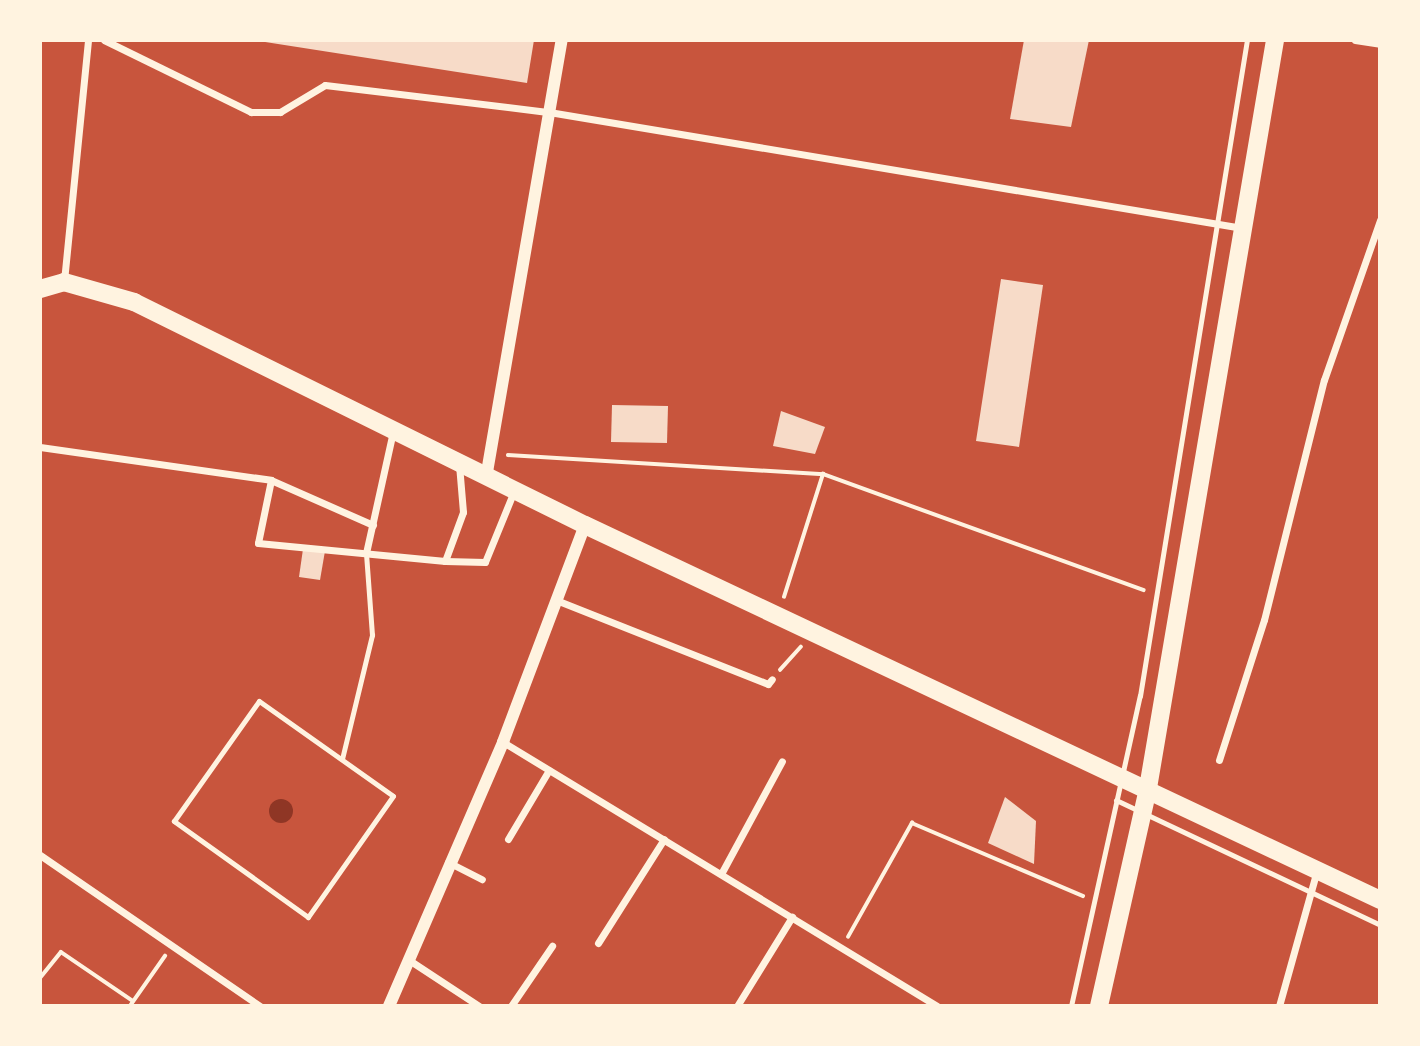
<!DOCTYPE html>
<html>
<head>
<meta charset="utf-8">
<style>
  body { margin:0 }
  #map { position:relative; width:1420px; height:1046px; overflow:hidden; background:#c8553d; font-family:Rubik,sans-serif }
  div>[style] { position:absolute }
  .water>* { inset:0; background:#8f3625 }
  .round { border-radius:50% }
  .building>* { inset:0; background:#f7dbc8 }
  .path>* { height:3.5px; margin:-1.75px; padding:0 1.75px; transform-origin:1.75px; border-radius:1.75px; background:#fff3e0 }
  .service>* { height:5px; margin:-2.5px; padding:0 2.5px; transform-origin:2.5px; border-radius:2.5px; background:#fff3e0 }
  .minor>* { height:7px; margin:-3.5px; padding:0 3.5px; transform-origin:3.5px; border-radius:3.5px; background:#fff3e0 }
  .tertiary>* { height:12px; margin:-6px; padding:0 6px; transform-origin:6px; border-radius:6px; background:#fff3e0 }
  .primary>* { height:18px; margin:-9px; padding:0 9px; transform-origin:9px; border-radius:9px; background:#fff3e0 }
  span { translate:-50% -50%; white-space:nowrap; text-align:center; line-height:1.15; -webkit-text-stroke:5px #fff3e0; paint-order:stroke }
  .frame { position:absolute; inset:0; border:42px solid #fff3e0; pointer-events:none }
</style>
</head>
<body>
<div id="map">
  <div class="water">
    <i class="round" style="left:269px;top:799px;width:24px;height:24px"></i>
  </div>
  <div class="building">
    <i style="clip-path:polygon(252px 40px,534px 40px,527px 83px)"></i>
    <i style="clip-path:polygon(1024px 40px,1089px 40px,1071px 127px,1010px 119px)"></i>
    <i style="clip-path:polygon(1001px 279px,1043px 285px,1019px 447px,976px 441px)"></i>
    <i style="clip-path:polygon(612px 405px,668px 406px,667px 443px,611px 442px)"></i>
    <i style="clip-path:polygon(781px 411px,825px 427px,815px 454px,773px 446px)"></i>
    <i style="clip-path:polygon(303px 549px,325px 551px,320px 580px,299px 577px)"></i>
    <i style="clip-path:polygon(1005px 797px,1036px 821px,1034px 864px,988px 843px)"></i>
  </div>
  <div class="path">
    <i style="left:508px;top:455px;width:316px;rotate:3.5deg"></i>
    <i style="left:823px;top:474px;width:341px;rotate:19.9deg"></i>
    <i style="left:784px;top:597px;width:129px;rotate:-72.4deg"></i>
    <i style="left:780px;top:670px;width:31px;rotate:-48deg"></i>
    <i style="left:848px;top:937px;width:131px;rotate:-60.7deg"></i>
    <i style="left:912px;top:823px;width:186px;rotate:23.1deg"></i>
    <i style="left:40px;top:978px;width:33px;rotate:-51deg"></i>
    <i style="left:61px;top:952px;width:87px;rotate:34.2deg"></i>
    <i style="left:130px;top:1006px;width:61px;rotate:-55deg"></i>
  </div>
  <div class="service">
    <i style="left:259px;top:701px;width:164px;rotate:35.3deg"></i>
    <i style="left:393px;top:796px;width:148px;rotate:125.1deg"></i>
    <i style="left:308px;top:917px;width:165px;rotate:-144.4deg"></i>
    <i style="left:174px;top:821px;width:147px;rotate:-54.7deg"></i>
    <i style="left:342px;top:759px;width:128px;rotate:-76.4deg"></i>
    <i style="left:372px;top:635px;width:82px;rotate:-94.2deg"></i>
    <i style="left:1116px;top:800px;width:292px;rotate:25.3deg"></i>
    <i style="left:1071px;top:1006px;width:318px;rotate:-77.5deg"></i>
    <i style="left:1140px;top:696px;width:665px;rotate:-80.74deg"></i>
  </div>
  <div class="minor">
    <i style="left:104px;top:40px;width:164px;rotate:26.1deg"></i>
    <i style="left:251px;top:112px;width:29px"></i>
    <i style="left:280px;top:112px;width:52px;rotate:-31deg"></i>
    <i style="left:325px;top:85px;width:226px;rotate:6.9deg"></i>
    <i style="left:549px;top:112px;width:703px;rotate:9.5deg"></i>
    <i style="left:1355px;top:40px;width:25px;rotate:9deg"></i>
    <i style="left:64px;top:281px;width:242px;rotate:-84.3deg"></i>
    <i style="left:40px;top:447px;width:233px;rotate:8.1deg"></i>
    <i style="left:373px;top:525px;width:111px;rotate:-156.2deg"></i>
    <i style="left:271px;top:480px;width:64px;rotate:101.7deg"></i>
    <i style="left:258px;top:543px;width:188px;rotate:5.5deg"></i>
    <i style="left:445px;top:561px;width:52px;rotate:-69.8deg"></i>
    <i style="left:463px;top:512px;width:48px;rotate:-94.8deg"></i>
    <i style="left:366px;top:553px;width:125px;rotate:-77.5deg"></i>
    <i style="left:445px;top:561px;width:40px;rotate:1.4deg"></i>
    <i style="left:485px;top:562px;width:77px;rotate:-67.8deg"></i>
    <i style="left:556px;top:600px;width:228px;rotate:21.6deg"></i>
    <i style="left:768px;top:684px;width:6px;rotate:-51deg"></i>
    <i style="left:503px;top:742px;width:508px;rotate:31.31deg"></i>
    <i style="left:1219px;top:760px;width:147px;rotate:-72.2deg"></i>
    <i style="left:1264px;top:620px;width:247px;rotate:-76deg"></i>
    <i style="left:1324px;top:380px;width:170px;rotate:-70.7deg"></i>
    <i style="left:508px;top:839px;width:80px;rotate:-59.3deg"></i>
    <i style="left:40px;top:855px;width:267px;rotate:34.5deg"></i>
    <i style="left:448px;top:862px;width:38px;rotate:27deg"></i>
    <i style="left:721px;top:874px;width:128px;rotate:-61.6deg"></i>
    <i style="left:598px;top:943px;width:123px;rotate:-57.6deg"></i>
    <i style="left:409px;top:960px;width:84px;rotate:33.3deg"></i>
    <i style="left:511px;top:1006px;width:73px;rotate:-55.7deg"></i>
    <i style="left:737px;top:1006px;width:105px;rotate:-58.3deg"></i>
    <i style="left:1279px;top:1006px;width:141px;rotate:-74.4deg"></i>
  </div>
  <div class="tertiary">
    <i style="left:486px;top:478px;width:445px;rotate:-80.2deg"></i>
    <i style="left:389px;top:1006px;width:288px;rotate:-66.6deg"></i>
    <i style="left:503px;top:742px;width:232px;rotate:-69.3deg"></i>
  </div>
  <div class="primary">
    <i style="left:40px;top:289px;width:25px;rotate:-16deg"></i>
    <i style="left:64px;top:282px;width:73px;rotate:15.9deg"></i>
    <i style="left:134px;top:302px;width:503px;rotate:26.31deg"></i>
    <i style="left:585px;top:525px;width:879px;rotate:25.25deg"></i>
    <i style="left:1099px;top:1006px;width:223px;rotate:-77.3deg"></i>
    <i style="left:1148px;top:788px;width:759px;rotate:-80.36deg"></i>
  </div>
  <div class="frame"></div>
</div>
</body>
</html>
